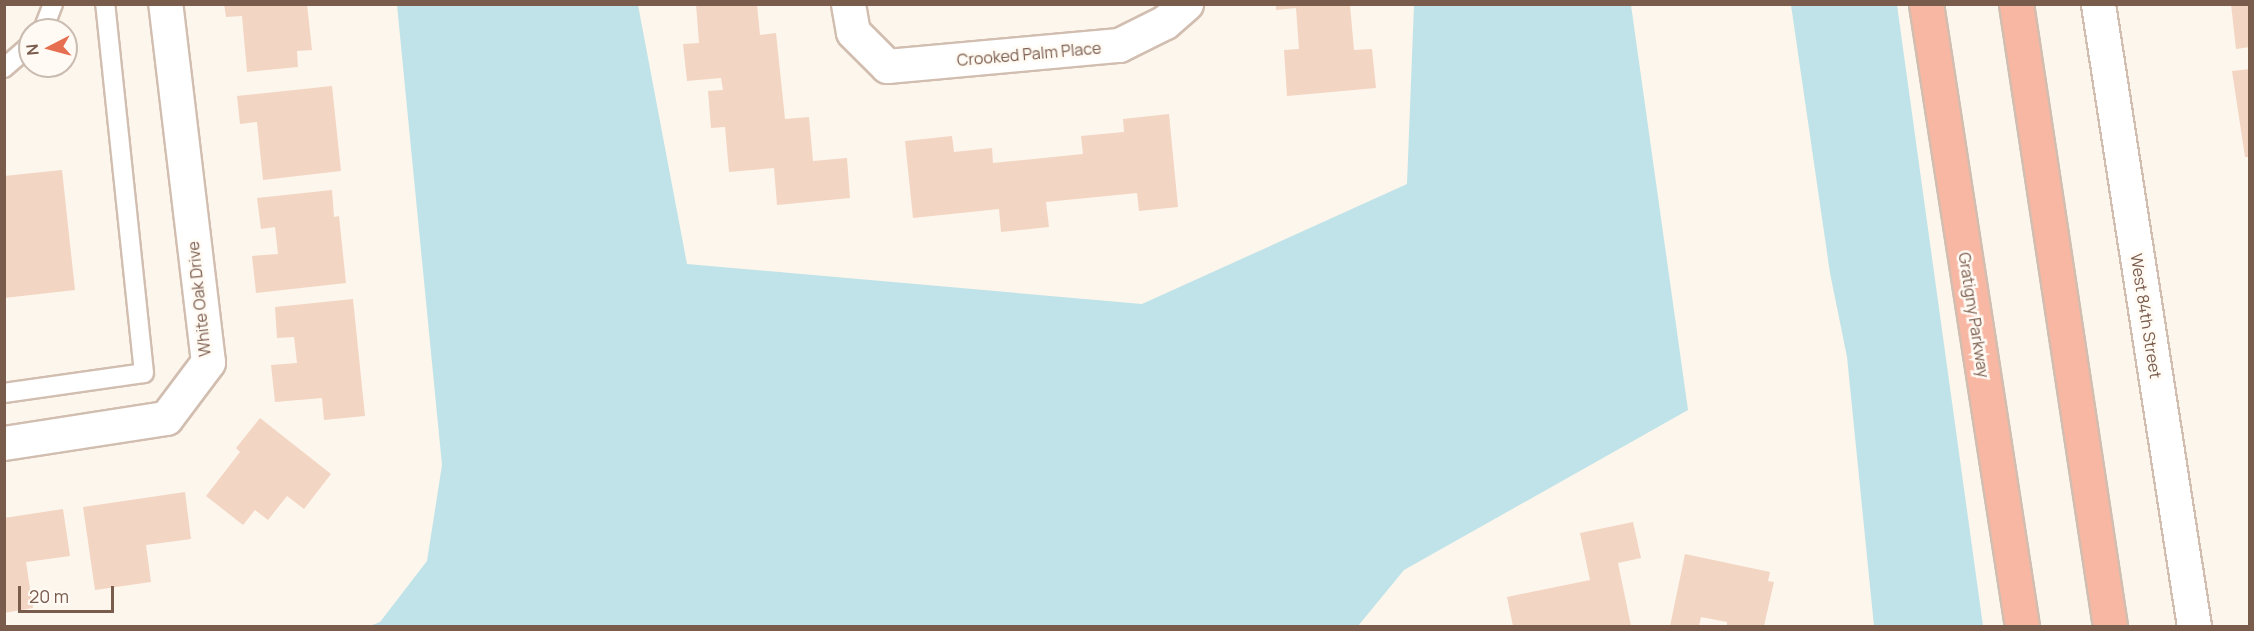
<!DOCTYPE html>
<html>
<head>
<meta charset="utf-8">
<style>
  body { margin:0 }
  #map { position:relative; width:2254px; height:631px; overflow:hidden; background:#fdf6ec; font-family:Manrope,sans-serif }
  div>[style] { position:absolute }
  .water>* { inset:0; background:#bfe3e8 }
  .building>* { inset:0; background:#f3d5c3 }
  .roads { filter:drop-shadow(2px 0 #d1beb0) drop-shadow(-2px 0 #d1beb0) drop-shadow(0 2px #d1beb0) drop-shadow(0 -2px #d1beb0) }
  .lane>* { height:18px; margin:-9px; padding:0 9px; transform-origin:9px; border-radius:9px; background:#fff }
  .street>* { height:33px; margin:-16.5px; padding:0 16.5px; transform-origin:16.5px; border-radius:16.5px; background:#fff }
  .secondary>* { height:33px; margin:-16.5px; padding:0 16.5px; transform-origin:16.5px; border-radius:16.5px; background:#fff }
  .highway>* { height:33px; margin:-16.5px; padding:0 16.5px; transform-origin:16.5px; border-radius:16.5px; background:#f7b7a3 }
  span { translate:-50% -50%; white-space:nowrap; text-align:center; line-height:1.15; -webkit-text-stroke:5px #fffaf3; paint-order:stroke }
  .street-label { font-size:16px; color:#7a5c4d }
  .frame { position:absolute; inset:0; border:6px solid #7a5c4d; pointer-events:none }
  .north { position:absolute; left:18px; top:18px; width:60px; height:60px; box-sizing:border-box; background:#fffaf3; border:2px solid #cabbb1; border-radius:50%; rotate:264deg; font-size:16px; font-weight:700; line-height:24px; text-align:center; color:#7a5c4d }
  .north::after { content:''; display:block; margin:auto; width:21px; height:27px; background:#e76f51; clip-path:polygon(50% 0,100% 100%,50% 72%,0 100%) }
  .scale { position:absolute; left:18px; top:586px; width:96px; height:27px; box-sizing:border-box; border:3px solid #7a5c4d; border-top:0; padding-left:8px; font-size:18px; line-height:21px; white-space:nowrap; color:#7a5c4d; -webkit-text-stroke:4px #fffaf3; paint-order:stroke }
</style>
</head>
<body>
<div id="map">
  <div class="water">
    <i style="clip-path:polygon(397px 5px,638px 5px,687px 264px,1142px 304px,1407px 184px,1414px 5px,1631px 5px,1688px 410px,1404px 570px,1358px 626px,370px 626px,380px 622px,427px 561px,442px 465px)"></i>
    <i style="clip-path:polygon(1791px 5px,1897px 5px,1983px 626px,1874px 626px,1847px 357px,1830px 273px)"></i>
  </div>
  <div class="building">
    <i style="clip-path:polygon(224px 4px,307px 4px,312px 50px,297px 51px,298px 67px,247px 72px,242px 16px,226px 17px)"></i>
    <i style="clip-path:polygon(696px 4px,757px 4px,760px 35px,776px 33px,785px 119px,809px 117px,813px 161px,847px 158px,850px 198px,777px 205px,774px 168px,729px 172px,725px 127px,711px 128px,708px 91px,723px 90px,721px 78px,687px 81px,683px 44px,699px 43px)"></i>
    <i style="clip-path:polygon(2231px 4px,2250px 4px,2250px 47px,2236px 49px)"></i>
    <i style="clip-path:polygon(1276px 5px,1350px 5px,1354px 50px,1372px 49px,1376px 88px,1287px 96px,1284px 50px,1299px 49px,1296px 8px,1276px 10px)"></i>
    <i style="clip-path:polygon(2250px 69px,2250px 157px,2245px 157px,2232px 71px)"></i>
    <i style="clip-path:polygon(332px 86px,341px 171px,263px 180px,257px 122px,240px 124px,237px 96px)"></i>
    <i style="clip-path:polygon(1169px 114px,1178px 207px,1139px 211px,1137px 193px,1046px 202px,1049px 227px,1001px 232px,999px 209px,913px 218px,905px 141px,952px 136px,954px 152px,992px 148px,993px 163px,1083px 154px,1081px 136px,1124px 132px,1123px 119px)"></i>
    <i style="clip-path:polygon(62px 170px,75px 290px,4px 298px,4px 176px)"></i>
    <i style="clip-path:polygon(332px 190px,334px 217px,339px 216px,346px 283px,256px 293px,252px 256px,278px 254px,275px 227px,261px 229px,257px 198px)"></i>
    <i style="clip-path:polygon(353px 299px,365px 416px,324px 420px,322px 398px,275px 402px,271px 365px,297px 363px,294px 337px,277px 338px,275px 307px)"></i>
    <i style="clip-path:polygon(260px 418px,331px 474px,304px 509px,287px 496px,268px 520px,255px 510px,243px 525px,206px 496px,240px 452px,236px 448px)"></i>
    <i style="clip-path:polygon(185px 492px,191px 539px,146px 545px,151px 582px,95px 590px,83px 507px)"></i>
    <i style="clip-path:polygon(63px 509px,70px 556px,26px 562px,33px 608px,4px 613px,4px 518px)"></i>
    <i style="clip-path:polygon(1633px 522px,1641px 558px,1618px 563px,1631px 626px,1513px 626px,1507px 597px,1590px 580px,1580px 533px)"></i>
    <i style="clip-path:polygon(1685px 554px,1770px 572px,1768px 581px,1774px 582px,1764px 626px,1727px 626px,1727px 622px,1701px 617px,1699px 626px,1670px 626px)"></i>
  </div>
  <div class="roads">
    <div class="lane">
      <i style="left:43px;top:30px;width:28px;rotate:-69deg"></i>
      <i style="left:4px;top:68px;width:35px;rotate:-41deg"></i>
      <i style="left:4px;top:393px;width:141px;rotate:-8.1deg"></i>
      <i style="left:144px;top:373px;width:371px;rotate:-96deg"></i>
    </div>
    <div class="street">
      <i style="left:848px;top:4px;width:28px;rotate:80deg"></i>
      <i style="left:853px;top:32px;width:48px;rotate:45deg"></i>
      <i style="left:887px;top:66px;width:233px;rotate:-5.2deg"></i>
      <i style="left:1119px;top:45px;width:51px;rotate:-26.6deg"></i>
      <i style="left:1165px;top:22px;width:28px;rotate:-41deg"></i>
      <i style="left:4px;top:443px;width:164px;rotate:-8.8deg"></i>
      <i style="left:166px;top:418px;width:70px;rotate:-53.1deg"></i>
      <i style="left:208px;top:362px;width:361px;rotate:-96.8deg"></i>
    </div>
    <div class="secondary">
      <i style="left:2098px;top:4px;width:629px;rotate:81.23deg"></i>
    </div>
    <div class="highway">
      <i style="left:1926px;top:4px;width:629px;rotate:81.23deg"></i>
      <i style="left:2016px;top:4px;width:629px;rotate:81.41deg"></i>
    </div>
  </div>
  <div class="street-label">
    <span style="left:1029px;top:54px;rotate:-5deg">Crooked Palm Place</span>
    <span style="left:199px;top:299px;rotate:-96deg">White Oak Drive</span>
    <span style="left:1974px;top:315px;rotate:81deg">Gratigny Parkway</span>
    <span style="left:2146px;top:316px;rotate:81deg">West 84th Street</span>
  </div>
  <div class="frame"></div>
  <div class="north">N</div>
  <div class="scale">20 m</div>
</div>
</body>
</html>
